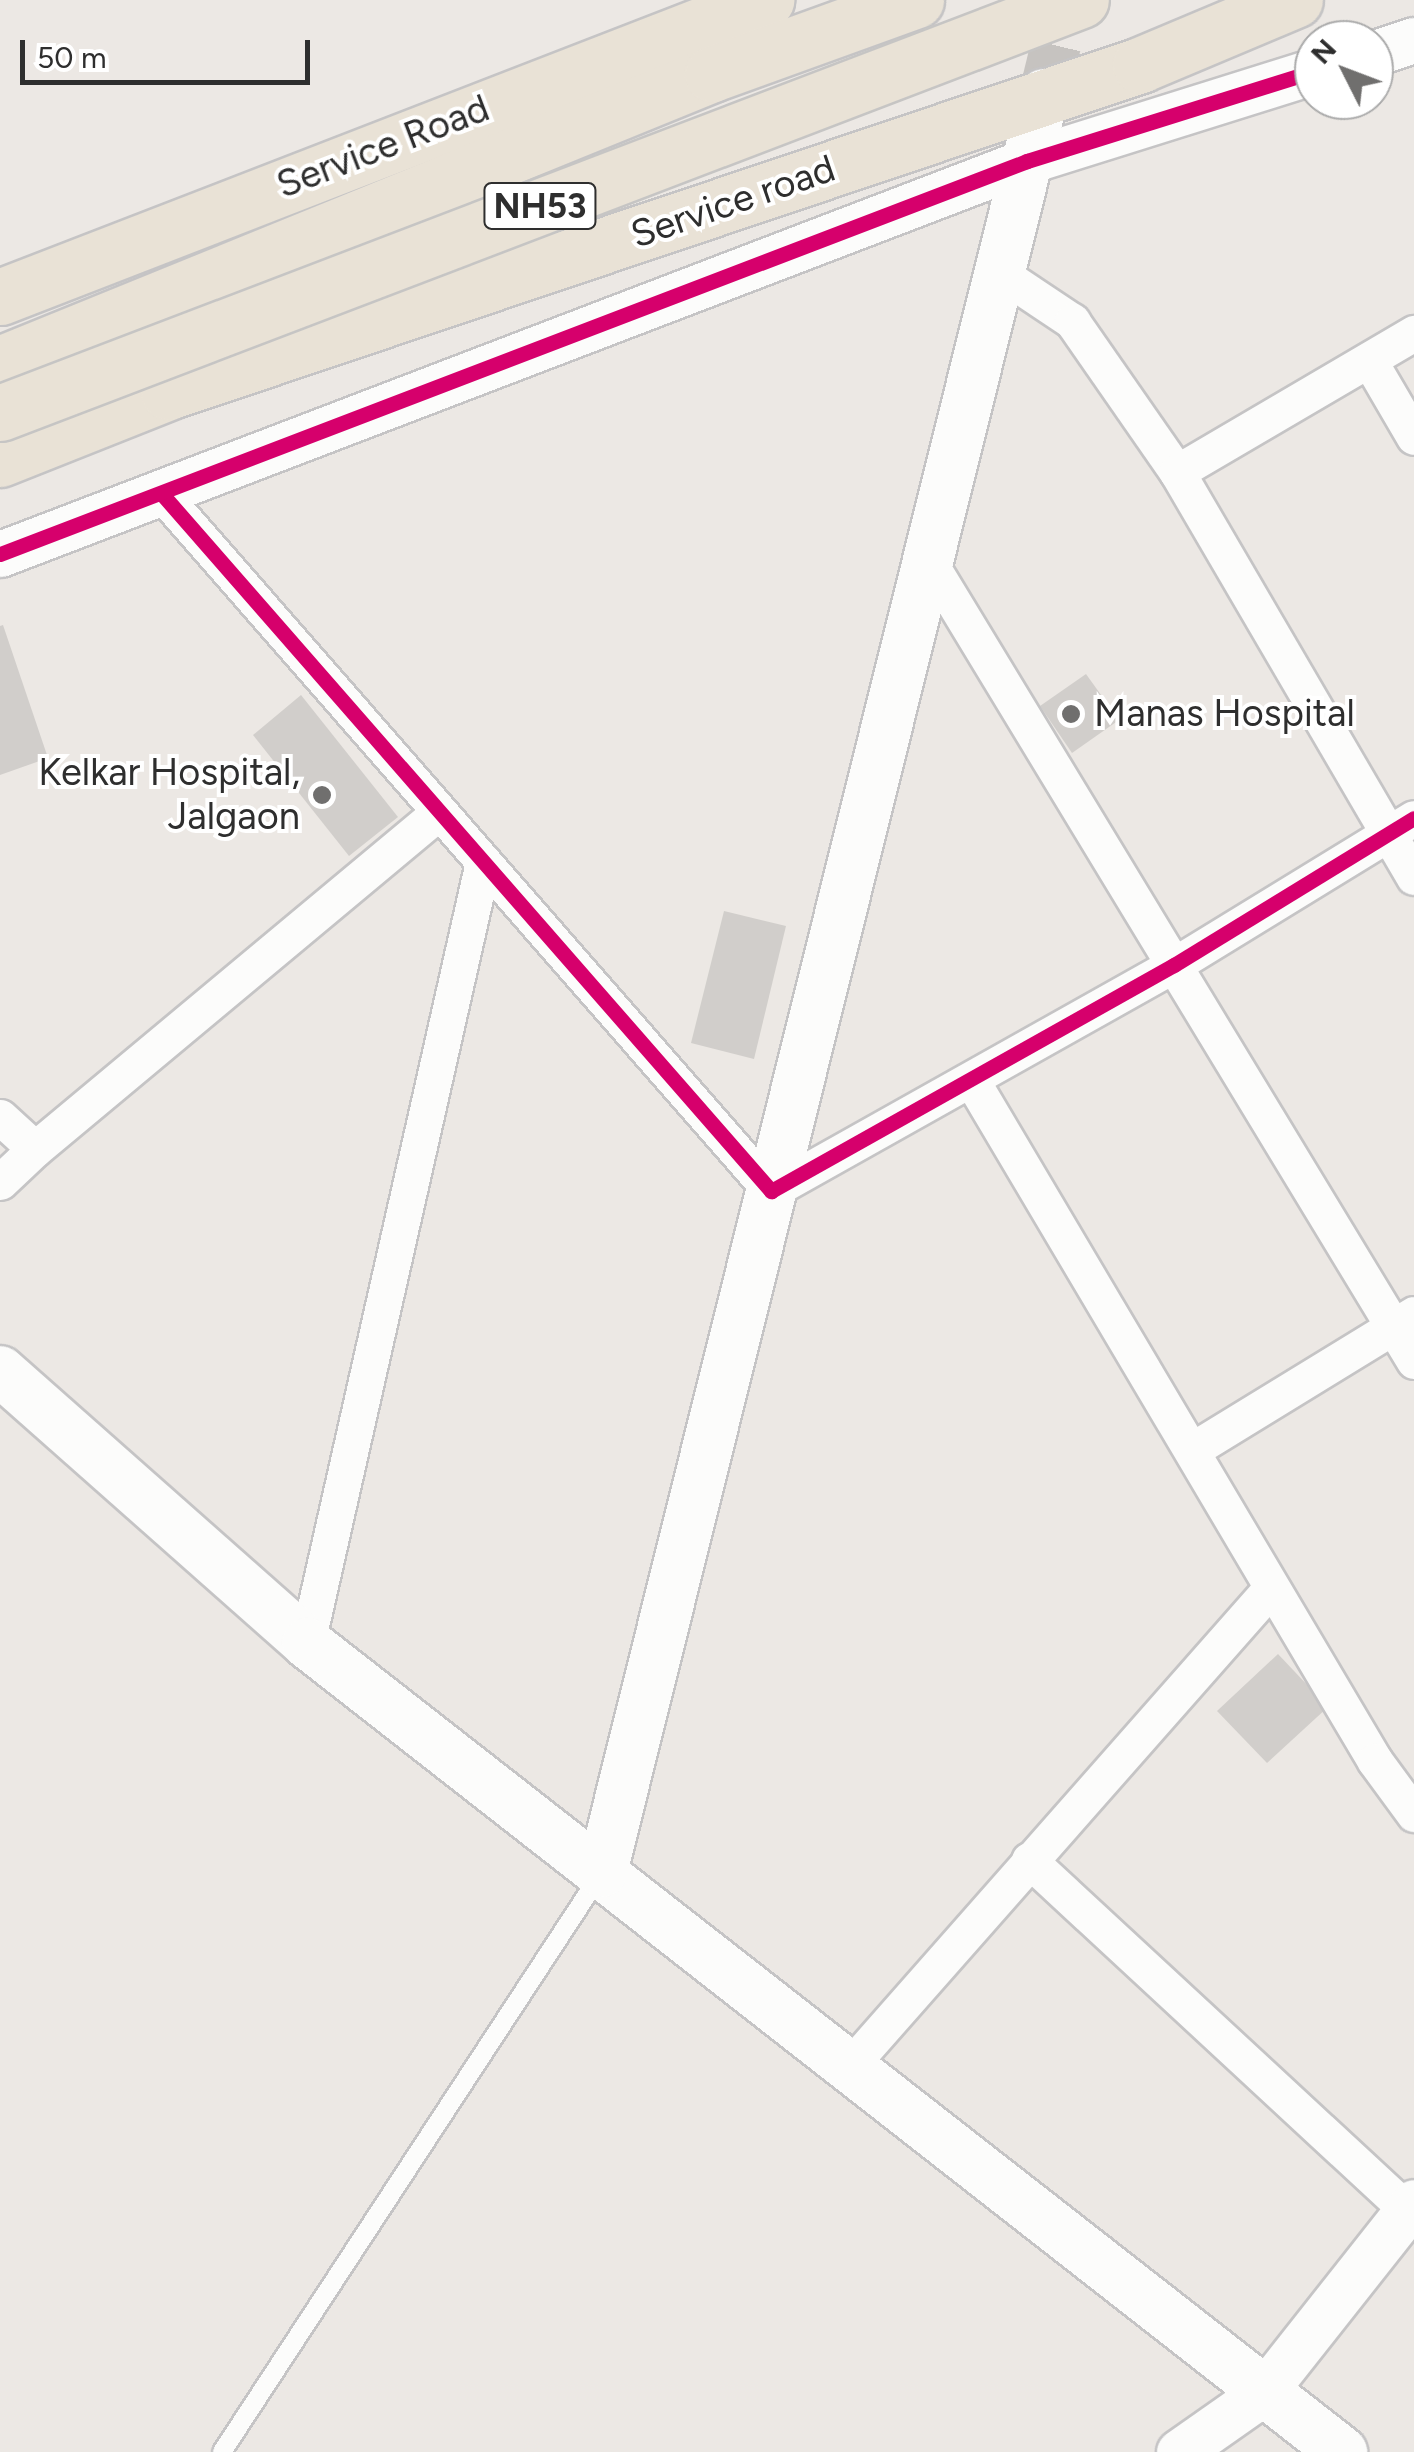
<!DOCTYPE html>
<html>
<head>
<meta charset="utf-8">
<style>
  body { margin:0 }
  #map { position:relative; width:1414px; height:2452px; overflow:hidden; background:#ece8e4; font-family:Figtree,sans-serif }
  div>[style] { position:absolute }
  .building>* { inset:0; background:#d1cecb }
  .secondary-tunnel>* { height:50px; margin-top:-25px; transform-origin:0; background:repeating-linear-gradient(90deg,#c6c3c0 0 50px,transparent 0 75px) }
  .roads { filter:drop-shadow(2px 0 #c5c4c5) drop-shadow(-2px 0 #c5c4c5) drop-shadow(0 2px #c5c4c5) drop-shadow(0 -2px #c5c4c5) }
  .service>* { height:18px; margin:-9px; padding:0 9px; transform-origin:9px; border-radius:9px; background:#fcfcfb }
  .minor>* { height:35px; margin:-17.5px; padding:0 17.5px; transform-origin:17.5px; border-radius:17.5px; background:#fcfcfb }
  .tertiary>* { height:45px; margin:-22.5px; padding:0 22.5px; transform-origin:22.5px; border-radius:22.5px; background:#fcfcfb }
  .secondary>* { height:50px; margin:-25px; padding:0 25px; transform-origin:25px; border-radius:25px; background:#fcfcfb }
  .trunk>* { height:55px; margin:-27.5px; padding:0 27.5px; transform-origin:27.5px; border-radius:27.5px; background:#e9e2d6 }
  .bridges { filter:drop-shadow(2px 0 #c6c5c4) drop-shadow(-2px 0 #c6c5c4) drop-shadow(0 2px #c6c5c4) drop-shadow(0 -2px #c6c5c4) }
  .trunk-bridge>* { height:55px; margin:-27.5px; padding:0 27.5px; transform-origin:27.5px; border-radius:27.5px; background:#e9e2d6 }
  .cycleway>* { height:15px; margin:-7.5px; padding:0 7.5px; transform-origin:7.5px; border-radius:7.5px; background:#d6006c }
  .dots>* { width:28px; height:28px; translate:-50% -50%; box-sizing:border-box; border:5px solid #fff; border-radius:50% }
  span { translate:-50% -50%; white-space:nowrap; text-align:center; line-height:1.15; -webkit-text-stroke:8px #fff; paint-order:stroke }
  .shield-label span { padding:2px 8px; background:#fff; border:2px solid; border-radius:8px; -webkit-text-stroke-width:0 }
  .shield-label { font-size:35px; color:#2e2e2e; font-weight:700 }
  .street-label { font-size:38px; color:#2e2e2e }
  .poi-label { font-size:38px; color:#2e2e2e }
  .left { translate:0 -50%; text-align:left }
  .right { translate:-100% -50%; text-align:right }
  .north { position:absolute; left:1294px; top:20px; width:100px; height:100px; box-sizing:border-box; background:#fff; border:2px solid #ababab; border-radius:50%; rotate:312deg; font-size:28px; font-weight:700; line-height:40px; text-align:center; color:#2e2e2e }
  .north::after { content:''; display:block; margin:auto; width:35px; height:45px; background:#706f6e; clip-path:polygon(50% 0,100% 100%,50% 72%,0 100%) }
  .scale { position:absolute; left:20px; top:40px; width:290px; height:45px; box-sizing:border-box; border:5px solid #2e2e2e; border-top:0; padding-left:12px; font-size:30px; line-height:35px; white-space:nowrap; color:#2e2e2e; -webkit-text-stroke:8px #fff; paint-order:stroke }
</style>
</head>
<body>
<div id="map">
  <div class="building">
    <i style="clip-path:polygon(3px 625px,48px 758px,0 775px,0 626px)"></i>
    <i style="clip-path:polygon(1086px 674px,1119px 720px,1072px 753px,1040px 706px)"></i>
    <i style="clip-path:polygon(301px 695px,398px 817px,349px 856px,253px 735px)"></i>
    <i style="clip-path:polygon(724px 911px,786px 926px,754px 1059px,691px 1043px)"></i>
    <i style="clip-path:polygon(1278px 1654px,1328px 1707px,1267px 1763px,1217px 1711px)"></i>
  </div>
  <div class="secondary-tunnel">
    <i style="left:1044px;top:94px;width:97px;rotate:-76.3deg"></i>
  </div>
  <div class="roads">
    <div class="service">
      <i style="left:222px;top:2452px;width:690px;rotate:-56.77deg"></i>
    </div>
    <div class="minor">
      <i style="left:1000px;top:273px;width:87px;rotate:33.7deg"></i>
      <i style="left:1072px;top:321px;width:184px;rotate:55.2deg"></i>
      <i style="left:1177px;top:472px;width:469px;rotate:59.7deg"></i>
      <i style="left:1369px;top:360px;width:89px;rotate:59.7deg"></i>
      <i style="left:1177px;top:472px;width:275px;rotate:-30.4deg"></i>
      <i style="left:162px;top:494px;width:926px;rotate:48.85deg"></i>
      <i style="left:771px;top:1191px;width:462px;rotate:-29.3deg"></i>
      <i style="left:1174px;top:965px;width:281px;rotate:-31.5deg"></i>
      <i style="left:928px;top:560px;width:937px;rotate:58.75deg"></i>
      <i style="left:972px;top:1081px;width:790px;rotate:59.35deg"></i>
      <i style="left:1375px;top:1761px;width:66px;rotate:53.7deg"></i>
      <i style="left:0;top:1117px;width:47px;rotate:42.4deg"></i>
      <i style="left:35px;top:1149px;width:526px;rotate:-39.83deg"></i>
      <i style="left:0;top:1182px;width:48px;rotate:-43.3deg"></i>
      <i style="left:1192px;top:1450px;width:260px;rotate:-31.5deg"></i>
      <i style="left:307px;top:1643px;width:801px;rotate:-77.3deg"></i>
      <i style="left:1029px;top:1860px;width:515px;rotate:42.8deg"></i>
      <i style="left:848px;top:2068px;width:640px;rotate:-48.61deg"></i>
    </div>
    <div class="tertiary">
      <i style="left:1374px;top:53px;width:42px;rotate:-18deg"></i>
      <i style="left:0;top:554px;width:1100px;rotate:-20.94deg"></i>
      <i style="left:1027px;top:161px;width:301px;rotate:-17.4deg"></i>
      <i style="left:1179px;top:2452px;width:103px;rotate:-35.1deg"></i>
      <i style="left:1263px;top:2393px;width:243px;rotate:-51.7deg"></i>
    </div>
    <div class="secondary">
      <i style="left:0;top:1371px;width:410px;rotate:41.5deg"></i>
      <i style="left:307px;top:1643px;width:1314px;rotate:38.01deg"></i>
      <i style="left:602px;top:1872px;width:1832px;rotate:-76.04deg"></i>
    </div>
    <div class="trunk">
      <i style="left:0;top:297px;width:822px;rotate:-21.19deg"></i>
      <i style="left:0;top:364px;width:769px;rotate:-22.16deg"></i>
      <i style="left:712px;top:74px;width:217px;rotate:-19.9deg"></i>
      <i style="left:0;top:459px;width:181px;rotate:-21.7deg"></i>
      <i style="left:168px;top:392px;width:1026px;rotate:-18.59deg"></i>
      <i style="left:1140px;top:65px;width:168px;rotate:-22.8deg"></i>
    </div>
  </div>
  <div class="bridges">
    <div class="trunk-bridge">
      <i style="left:0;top:413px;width:1157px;rotate:-20.91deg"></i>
    </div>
  </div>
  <div class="cycleway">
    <i style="left:162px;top:494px;width:926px;rotate:48.85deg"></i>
    <i style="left:771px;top:1191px;width:462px;rotate:-29.3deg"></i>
    <i style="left:1174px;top:965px;width:281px;rotate:-31.5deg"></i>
    <i style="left:0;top:554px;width:1100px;rotate:-20.94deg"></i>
    <i style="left:1027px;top:161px;width:301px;rotate:-17.4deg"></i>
  </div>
  <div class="dots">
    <i style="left:1071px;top:714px;background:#706f6e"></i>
    <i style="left:322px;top:795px;background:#706f6e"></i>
  </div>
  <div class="shield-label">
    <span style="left:540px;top:206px">NH53</span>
  </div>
  <div class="street-label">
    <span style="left:383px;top:147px;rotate:-21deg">Service Road</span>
    <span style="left:733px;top:202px;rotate:-19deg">Service road</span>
  </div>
  <div class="poi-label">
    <span class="left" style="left:1094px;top:714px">Manas Hospital</span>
    <span class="right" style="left:300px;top:795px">Kelkar Hospital,<br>Jalgaon</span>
  </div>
  <div class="north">N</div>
  <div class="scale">50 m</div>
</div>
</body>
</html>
